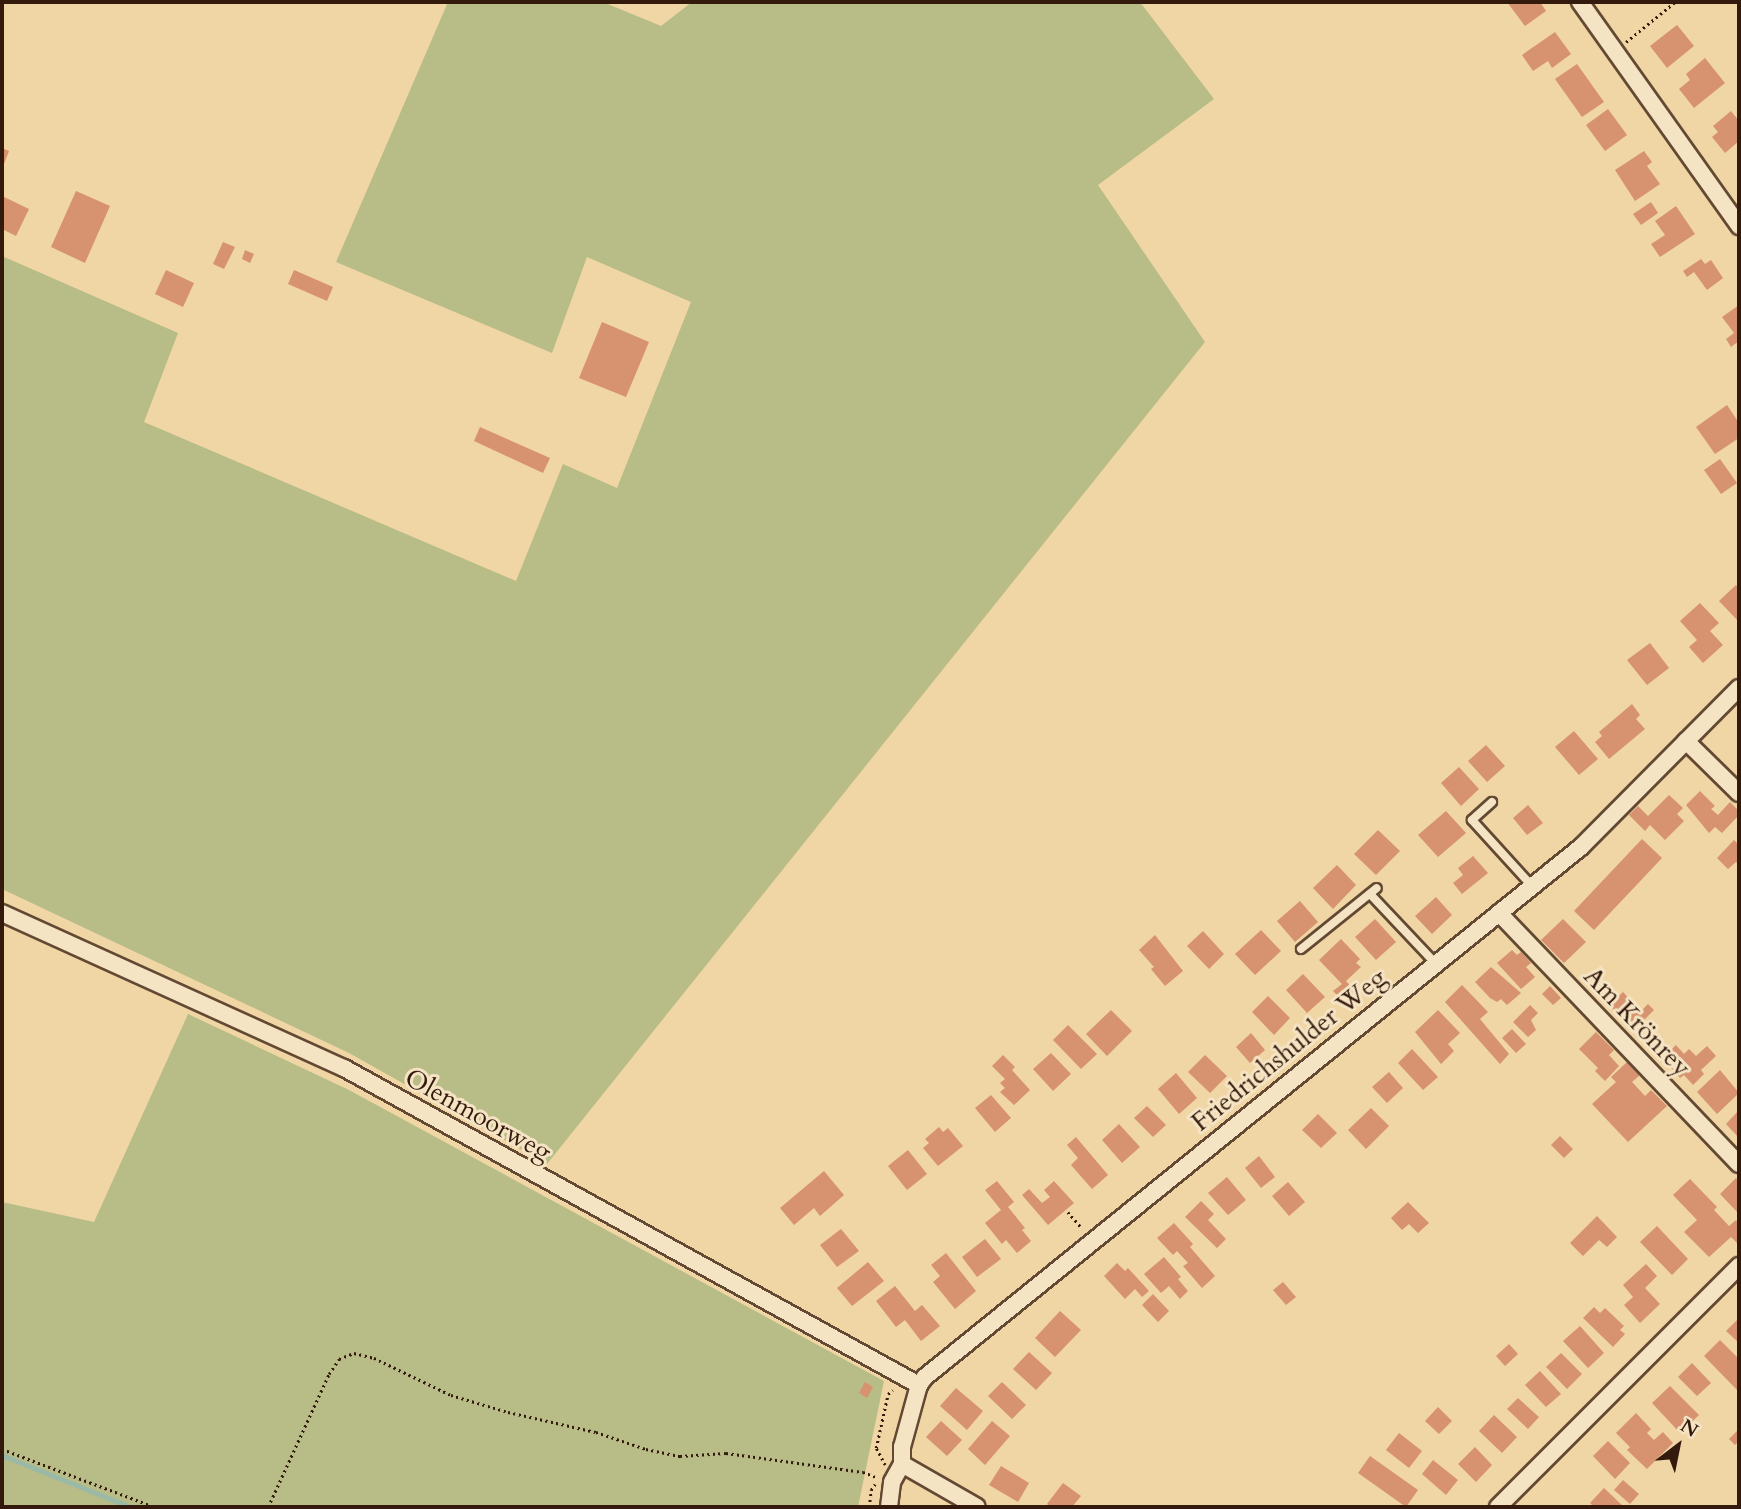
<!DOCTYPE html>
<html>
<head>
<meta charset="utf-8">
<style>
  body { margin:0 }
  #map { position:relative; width:1741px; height:1509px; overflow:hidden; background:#f0d5a5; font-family:Cardo,serif }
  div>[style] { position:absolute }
  .green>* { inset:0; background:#b8bd87 }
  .stream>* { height:4.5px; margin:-2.25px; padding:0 2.25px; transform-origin:2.25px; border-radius:2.25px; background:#9ab9a6 }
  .building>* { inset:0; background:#d7926f }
  .path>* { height:2.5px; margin-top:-1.25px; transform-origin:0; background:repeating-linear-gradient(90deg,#341a0d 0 2px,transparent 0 5.5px) }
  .roads { filter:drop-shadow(2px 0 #634933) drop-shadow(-2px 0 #634933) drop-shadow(0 2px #634933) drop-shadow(0 -2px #634933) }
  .service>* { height:8px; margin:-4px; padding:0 4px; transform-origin:4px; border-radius:4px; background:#f5e4c4 }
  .minor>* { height:16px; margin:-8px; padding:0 8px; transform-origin:8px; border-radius:8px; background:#f5e4c4 }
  span { translate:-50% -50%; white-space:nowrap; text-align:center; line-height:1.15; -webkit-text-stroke:6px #f5e4c4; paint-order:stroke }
  .street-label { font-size:26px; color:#341a0d }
  .frame { position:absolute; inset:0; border:4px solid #341a0d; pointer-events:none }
  .north { position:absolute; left:1643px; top:1411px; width:70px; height:70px; -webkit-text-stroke:5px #f5e4c4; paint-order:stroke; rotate:32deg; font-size:19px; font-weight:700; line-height:28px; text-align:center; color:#341a0d }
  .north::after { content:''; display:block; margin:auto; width:24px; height:32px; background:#341a0d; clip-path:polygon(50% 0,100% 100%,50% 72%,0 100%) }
</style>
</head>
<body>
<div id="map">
  <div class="green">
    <i style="clip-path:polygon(448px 2px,603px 2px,661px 26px,692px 2px,1140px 2px,1214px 99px,1098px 185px,1205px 342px,547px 1164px,349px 1053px,2px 889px,2px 256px,178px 333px,144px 422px,516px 581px,563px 464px,617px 488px,691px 302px,587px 257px,552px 353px,336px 262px)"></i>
    <i style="clip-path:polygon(188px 1014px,349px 1090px,884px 1381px,858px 1507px,2px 1507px,2px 1202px,94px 1222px)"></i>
  </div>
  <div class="stream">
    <i style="left:2px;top:1455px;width:139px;rotate:22deg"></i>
  </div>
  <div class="building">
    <i style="clip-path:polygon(1507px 2px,1540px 2px,1546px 11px,1525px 26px)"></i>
    <i style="clip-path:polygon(1677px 25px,1694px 46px,1667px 68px,1650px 46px)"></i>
    <i style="clip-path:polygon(1555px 32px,1571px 54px,1552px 68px,1548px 61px,1533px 71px,1522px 55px)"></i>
    <i style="clip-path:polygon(1705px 58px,1725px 83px,1694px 108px,1679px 89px,1690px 80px,1686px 74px)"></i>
    <i style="clip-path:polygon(1577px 64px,1604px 102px,1582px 117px,1555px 79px)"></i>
    <i style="clip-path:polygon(1608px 109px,1627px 135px,1605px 151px,1586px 125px)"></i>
    <i style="clip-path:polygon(1731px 111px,1739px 121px,1739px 141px,1725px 153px,1712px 137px,1718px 132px,1713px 126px)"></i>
    <i style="clip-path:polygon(2px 148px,9px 151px,2px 169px)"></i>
    <i style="clip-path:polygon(1644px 151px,1652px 162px,1647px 166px,1660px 184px,1635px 201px,1615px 170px)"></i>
    <i style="clip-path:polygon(76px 191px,110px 206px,85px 263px,51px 247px)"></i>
    <i style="clip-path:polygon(2px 196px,29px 209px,16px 236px,2px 229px)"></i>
    <i style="clip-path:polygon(1651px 202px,1658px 213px,1641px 225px,1633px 214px)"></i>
    <i style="clip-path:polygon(1676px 206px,1695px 234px,1660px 257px,1651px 244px,1665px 235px,1655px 221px)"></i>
    <i style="clip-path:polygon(223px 242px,235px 247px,224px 269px,213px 264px)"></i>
    <i style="clip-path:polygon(245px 250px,254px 254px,250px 263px,242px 259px)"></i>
    <i style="clip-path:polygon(1701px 259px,1705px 264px,1711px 260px,1723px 278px,1707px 290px,1694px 272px,1687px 277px,1683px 271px)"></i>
    <i style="clip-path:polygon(166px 270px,194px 283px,183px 307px,155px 294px)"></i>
    <i style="clip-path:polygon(294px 270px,333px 287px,327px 301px,288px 284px)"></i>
    <i style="clip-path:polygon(1739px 305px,1739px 341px,1731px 347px,1726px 339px,1734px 333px,1722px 317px)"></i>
    <i style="clip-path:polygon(602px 322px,649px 342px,626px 397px,579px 378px)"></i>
    <i style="clip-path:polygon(1727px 405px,1739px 423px,1739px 438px,1715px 454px,1696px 427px)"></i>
    <i style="clip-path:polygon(480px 427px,550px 458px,543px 473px,474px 441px)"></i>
    <i style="clip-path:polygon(1720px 459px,1737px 483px,1721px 494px,1704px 470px)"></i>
    <i style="clip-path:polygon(1736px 585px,1739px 589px,1739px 622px,1719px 601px)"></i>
    <i style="clip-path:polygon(1700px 603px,1719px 623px,1710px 631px,1723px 645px,1703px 663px,1689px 647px,1697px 640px,1680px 621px)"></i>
    <i style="clip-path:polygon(1650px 643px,1669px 668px,1647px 685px,1627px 660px)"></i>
    <i style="clip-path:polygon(1632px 704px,1640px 715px,1636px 719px,1645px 729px,1609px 759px,1595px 742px,1602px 736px,1599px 732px)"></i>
    <i style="clip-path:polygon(1574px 731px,1598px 759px,1579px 775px,1555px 747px)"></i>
    <i style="clip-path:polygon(1486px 745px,1505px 766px,1487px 782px,1468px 761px)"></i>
    <i style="clip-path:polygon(1459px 767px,1479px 789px,1461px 806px,1441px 783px)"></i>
    <i style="clip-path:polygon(1700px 791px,1715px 806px,1711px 809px,1718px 815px,1730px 802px,1739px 811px,1739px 815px,1722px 833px,1715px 827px,1709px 833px,1686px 805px)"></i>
    <i style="clip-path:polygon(1669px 795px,1683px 808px,1677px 814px,1684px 821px,1665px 840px,1650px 825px,1645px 831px,1629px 815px,1638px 806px,1648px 816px)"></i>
    <i style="clip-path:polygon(1528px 805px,1543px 823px,1527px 835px,1513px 818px)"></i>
    <i style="clip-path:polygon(1446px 811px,1466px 833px,1438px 857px,1418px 835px)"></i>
    <i style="clip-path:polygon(1378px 830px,1400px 851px,1376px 875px,1354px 854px)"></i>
    <i style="clip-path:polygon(1642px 839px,1662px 858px,1594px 930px,1574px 911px)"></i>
    <i style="clip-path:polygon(1734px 840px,1739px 845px,1739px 865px,1736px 862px,1728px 869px,1717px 858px)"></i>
    <i style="clip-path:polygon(1473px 856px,1488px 873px,1462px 894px,1453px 883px,1463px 875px,1458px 868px)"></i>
    <i style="clip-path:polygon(1337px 865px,1356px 885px,1333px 909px,1313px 888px)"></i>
    <i style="clip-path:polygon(1436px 897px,1452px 915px,1432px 934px,1415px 916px)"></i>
    <i style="clip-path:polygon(1300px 901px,1318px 922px,1295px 942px,1277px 921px)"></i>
    <i style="clip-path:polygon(1375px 919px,1396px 942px,1376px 960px,1355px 937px)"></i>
    <i style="clip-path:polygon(1563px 919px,1586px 942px,1564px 963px,1541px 940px)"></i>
    <i style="clip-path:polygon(1261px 930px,1281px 951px,1255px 975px,1235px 954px)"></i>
    <i style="clip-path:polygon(1203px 931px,1224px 954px,1209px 969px,1187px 946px)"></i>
    <i style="clip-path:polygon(1155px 935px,1183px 971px,1165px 986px,1151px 969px,1154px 967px,1139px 950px)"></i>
    <i style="clip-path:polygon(1341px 939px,1360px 959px,1356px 963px,1361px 967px,1346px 981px,1355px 991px,1344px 1002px,1333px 991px,1342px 984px,1319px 960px)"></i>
    <i style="clip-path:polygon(1512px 950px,1517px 955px,1521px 952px,1531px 963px,1526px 967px,1535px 977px,1521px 989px,1497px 963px)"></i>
    <i style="clip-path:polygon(1491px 967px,1521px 993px,1507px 1005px,1501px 999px,1497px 1002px,1490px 998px,1475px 982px)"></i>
    <i style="clip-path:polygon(1303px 974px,1325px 997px,1307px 1013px,1286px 990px)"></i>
    <i style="clip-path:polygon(1462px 985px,1488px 1012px,1480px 1019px,1509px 1054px,1500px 1064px,1445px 1002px)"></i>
    <i style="clip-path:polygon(1550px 986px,1561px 998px,1553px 1005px,1542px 994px)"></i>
    <i style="clip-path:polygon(1623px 992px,1641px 1011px,1648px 1004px,1654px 1010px,1637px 1027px,1631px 1021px,1628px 1024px,1609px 1005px)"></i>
    <i style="clip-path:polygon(1268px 996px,1290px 1018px,1274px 1035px,1252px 1012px)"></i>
    <i style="clip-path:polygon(1530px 1005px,1538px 1013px,1531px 1020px,1536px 1030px,1528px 1037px,1513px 1022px)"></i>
    <i style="clip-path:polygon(1111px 1010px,1132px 1031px,1107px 1056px,1086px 1034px)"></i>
    <i style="clip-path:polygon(1438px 1010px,1460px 1033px,1448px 1044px,1454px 1051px,1441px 1064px,1415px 1032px)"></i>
    <i style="clip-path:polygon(1068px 1025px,1097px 1054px,1081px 1069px,1053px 1040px)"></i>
    <i style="clip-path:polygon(1512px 1029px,1526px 1044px,1516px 1053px,1502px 1038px)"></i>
    <i style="clip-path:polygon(1596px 1032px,1614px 1050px,1609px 1055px,1619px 1066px,1605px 1081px,1595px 1071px,1598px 1068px,1579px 1049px)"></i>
    <i style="clip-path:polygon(1251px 1033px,1265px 1050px,1250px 1063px,1236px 1047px)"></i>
    <i style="clip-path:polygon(1676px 1045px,1684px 1054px,1689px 1049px,1696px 1056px,1707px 1046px,1716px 1056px,1701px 1070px,1704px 1074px,1693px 1085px,1684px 1075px,1680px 1078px,1662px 1058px)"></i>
    <i style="clip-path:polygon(1412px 1049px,1438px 1077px,1423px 1090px,1398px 1063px)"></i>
    <i style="clip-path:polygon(1051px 1053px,1071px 1074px,1053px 1091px,1033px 1069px)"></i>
    <i style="clip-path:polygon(1003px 1055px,1015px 1067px,1012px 1070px,1030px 1090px,1014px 1105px,1000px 1092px,1005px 1088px,1000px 1083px,1005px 1079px,992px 1066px)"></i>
    <i style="clip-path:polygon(1205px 1055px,1227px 1076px,1210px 1093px,1188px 1072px)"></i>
    <i style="clip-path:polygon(1627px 1062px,1640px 1075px,1632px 1082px,1645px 1096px,1651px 1090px,1667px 1106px,1628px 1142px,1592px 1104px,1616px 1082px,1611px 1077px)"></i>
    <i style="clip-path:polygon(1720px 1070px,1739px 1093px,1717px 1114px,1697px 1092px)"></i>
    <i style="clip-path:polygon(1389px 1072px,1403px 1088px,1387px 1103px,1372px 1087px)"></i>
    <i style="clip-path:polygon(1176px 1073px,1197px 1098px,1179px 1114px,1158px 1089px)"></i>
    <i style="clip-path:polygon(991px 1095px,1011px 1118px,995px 1132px,975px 1108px)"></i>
    <i style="clip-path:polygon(1147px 1106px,1166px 1125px,1153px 1137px,1134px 1118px)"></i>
    <i style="clip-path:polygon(1371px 1108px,1389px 1126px,1366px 1149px,1348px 1130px)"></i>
    <i style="clip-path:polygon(1739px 1110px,1739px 1138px,1726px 1124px)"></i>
    <i style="clip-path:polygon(1318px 1114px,1337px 1133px,1321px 1148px,1302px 1130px)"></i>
    <i style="clip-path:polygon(1119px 1124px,1140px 1147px,1122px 1163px,1102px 1140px)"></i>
    <i style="clip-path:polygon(939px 1127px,943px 1132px,948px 1128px,963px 1146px,938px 1166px,923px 1148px,929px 1143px,925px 1139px)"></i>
    <i style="clip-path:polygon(1560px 1136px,1573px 1149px,1564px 1158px,1551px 1145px)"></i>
    <i style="clip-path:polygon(1076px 1137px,1108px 1175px,1092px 1189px,1071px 1165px,1078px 1158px,1067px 1145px)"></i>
    <i style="clip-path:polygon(908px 1150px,927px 1174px,907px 1190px,888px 1166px)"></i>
    <i style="clip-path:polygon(1259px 1156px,1275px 1177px,1261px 1188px,1245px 1168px)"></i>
    <i style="clip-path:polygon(824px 1171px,844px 1195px,820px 1216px,814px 1208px,794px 1225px,780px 1208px)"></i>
    <i style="clip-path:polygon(1227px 1177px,1246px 1200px,1228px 1215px,1208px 1193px)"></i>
    <i style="clip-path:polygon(1736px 1178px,1739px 1182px,1739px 1214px,1720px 1194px)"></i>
    <i style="clip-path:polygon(1690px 1179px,1717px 1207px,1714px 1210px,1729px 1226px,1736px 1220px,1739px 1224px,1739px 1245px,1731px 1237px,1709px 1257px,1684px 1232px,1697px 1220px,1673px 1195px)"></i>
    <i style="clip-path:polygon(997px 1181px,1014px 1202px,1008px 1207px,1025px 1228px,1022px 1230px,1031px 1241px,1017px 1253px,1006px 1240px,1002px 1244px,985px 1223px,1001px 1210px,985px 1190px)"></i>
    <i style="clip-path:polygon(1054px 1181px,1074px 1203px,1048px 1225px,1022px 1195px,1029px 1189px,1042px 1203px,1050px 1197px,1044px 1190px)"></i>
    <i style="clip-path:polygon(1288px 1182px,1305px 1202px,1289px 1216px,1272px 1196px)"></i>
    <i style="clip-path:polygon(1201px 1201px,1214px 1214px,1208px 1220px,1226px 1239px,1217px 1248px,1185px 1217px)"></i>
    <i style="clip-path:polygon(1408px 1202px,1429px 1223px,1418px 1233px,1409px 1224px,1402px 1230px,1391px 1218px)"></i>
    <i style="clip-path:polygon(1597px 1216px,1617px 1237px,1607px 1247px,1599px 1240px,1583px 1256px,1570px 1243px)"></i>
    <i style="clip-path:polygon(1174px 1223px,1193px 1244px,1190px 1247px,1215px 1276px,1202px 1288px,1183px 1266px,1188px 1263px,1177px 1251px,1173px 1255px,1157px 1238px)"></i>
    <i style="clip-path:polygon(1657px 1226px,1688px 1259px,1672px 1275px,1640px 1242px)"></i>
    <i style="clip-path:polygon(841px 1229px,859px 1251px,837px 1267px,820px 1245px)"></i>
    <i style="clip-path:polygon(985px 1239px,1001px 1259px,977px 1277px,962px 1257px)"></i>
    <i style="clip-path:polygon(946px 1253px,976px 1291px,955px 1309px,933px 1282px,940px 1276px,931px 1265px)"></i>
    <i style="clip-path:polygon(1164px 1257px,1181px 1277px,1178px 1279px,1188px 1291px,1180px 1299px,1169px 1286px,1161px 1293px,1144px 1274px)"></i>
    <i style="clip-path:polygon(868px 1262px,884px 1281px,852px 1306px,837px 1288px)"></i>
    <i style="clip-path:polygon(1117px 1263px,1125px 1271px,1128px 1268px,1149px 1291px,1142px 1297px,1135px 1289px,1125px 1299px,1104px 1276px)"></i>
    <i style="clip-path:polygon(1646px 1264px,1657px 1276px,1645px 1288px,1660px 1304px,1640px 1323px,1624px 1305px,1633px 1297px,1623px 1285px)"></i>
    <i style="clip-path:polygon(1283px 1282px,1296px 1297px,1286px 1305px,1273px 1290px)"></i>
    <i style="clip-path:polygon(895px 1286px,915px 1311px,922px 1305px,940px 1326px,921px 1341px,905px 1320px,896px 1327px,876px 1301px)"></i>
    <i style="clip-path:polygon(1153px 1294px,1169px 1311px,1158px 1322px,1142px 1305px)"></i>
    <i style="clip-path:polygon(1594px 1307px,1600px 1313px,1605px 1308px,1624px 1326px,1620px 1330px,1625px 1334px,1613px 1347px,1583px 1318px)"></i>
    <i style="clip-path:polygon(1060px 1311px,1081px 1330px,1055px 1357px,1035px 1338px)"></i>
    <i style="clip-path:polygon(1739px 1318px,1739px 1343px,1726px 1331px)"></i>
    <i style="clip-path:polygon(1580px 1326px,1604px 1353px,1588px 1368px,1563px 1341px)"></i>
    <i style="clip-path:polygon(1720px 1340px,1739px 1359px,1737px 1390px,1704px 1356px)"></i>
    <i style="clip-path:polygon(1509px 1344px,1518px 1354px,1505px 1366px,1496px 1356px)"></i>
    <i style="clip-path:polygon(1029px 1352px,1052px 1373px,1036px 1390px,1013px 1369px)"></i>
    <i style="clip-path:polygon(1561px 1353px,1582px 1374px,1567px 1389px,1546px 1367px)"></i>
    <i style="clip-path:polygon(1692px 1363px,1711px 1383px,1697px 1396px,1678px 1377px)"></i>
    <i style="clip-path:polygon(1540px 1371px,1561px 1394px,1546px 1407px,1525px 1385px)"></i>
    <i style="clip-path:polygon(865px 1382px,873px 1387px,867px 1398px,859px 1393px)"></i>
    <i style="clip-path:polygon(1002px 1382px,1026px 1405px,1012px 1419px,988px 1396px)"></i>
    <i style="clip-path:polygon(1670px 1386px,1699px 1415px,1680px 1433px,1652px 1403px)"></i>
    <i style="clip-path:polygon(956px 1388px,983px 1411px,967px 1430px,940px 1406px)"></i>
    <i style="clip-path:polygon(1518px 1398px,1539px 1417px,1528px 1429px,1507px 1409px)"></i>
    <i style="clip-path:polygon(1438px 1407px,1452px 1421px,1439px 1434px,1425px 1421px)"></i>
    <i style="clip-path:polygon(1636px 1413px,1651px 1429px,1647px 1433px,1654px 1440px,1663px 1432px,1673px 1443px,1647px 1469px,1627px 1450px,1630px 1447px,1616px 1433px)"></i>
    <i style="clip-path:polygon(1494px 1415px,1517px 1437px,1502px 1453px,1479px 1431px)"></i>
    <i style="clip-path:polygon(941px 1421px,962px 1440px,947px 1456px,926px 1437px)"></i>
    <i style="clip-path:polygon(992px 1421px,1010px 1436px,985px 1465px,968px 1449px)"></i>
    <i style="clip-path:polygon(1739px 1429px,1739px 1441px,1735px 1445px,1729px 1439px)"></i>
    <i style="clip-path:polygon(1399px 1433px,1422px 1451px,1409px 1468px,1386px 1450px)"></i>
    <i style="clip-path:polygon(1608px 1441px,1630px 1463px,1615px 1479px,1593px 1456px)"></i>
    <i style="clip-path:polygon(1475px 1447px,1492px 1465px,1476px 1482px,1458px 1464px)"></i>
    <i style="clip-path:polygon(1370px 1456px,1418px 1490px,1406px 1507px,1358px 1473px)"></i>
    <i style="clip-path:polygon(1433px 1460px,1458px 1480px,1446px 1495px,1422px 1474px)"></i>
    <i style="clip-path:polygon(1001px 1466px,1029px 1483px,1018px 1502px,989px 1485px)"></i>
    <i style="clip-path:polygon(1623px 1480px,1639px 1494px,1630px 1504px,1614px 1490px)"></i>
    <i style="clip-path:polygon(1063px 1483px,1081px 1496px,1072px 1507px,1051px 1507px,1047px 1504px)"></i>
    <i style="clip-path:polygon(1604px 1488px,1624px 1507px,1594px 1507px,1590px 1503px)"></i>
  </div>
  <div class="path">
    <i style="left:1626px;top:42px;width:63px;rotate:-39.2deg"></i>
    <i style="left:1068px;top:1212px;width:21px;rotate:49deg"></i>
    <i style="left:2px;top:1449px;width:164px;rotate:20.8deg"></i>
    <i style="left:885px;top:1465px;width:19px;rotate:-118deg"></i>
    <i style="left:876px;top:1448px;width:55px;rotate:-77.5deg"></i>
    <i style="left:888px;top:1394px;width:6px;rotate:-39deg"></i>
    <i style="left:268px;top:1507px;width:146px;rotate:-65.4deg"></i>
    <i style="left:329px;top:1374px;width:18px;rotate:-56deg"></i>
    <i style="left:339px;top:1359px;width:16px;rotate:-22deg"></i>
    <i style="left:354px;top:1353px;width:21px;rotate:14deg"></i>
    <i style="left:374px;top:1358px;width:85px;rotate:25.7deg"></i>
    <i style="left:451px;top:1395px;width:59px;rotate:16.6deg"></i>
    <i style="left:508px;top:1412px;width:90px;rotate:12.8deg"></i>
    <i style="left:596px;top:1432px;width:53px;rotate:18.8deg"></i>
    <i style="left:646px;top:1449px;width:35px;rotate:12deg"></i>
    <i style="left:680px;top:1456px;width:46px;rotate:-3.7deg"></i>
    <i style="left:726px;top:1453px;width:138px;rotate:7.9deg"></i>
    <i style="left:863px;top:1472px;width:16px;rotate:22deg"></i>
    <i style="left:869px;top:1507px;width:17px;rotate:-83deg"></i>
    <i style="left:871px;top:1490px;width:7px;rotate:-56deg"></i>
  </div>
  <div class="roads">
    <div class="service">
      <i style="left:1492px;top:802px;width:27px;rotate:138deg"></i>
      <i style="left:1472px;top:820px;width:89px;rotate:47.7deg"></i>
      <i style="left:1370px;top:894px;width:96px;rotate:46.7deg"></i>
      <i style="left:1301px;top:949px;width:97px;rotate:-38.8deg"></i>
    </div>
    <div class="minor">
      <i style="left:1580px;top:2px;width:275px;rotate:54.6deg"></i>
      <i style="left:1686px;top:741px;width:74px;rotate:44.5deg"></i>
      <i style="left:2px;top:913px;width:375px;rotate:24.4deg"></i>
      <i style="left:344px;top:1068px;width:657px;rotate:28.87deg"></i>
      <i style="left:1499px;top:913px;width:347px;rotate:46.3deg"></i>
      <i style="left:902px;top:1464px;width:17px;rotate:-90deg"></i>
      <i style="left:902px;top:1447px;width:64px;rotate:-74.7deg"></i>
      <i style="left:919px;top:1385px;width:10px;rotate:-53deg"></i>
      <i style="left:925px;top:1377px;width:843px;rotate:-38.94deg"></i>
      <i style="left:1581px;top:847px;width:224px;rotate:-45.2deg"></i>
      <i style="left:902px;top:1464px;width:86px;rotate:29.8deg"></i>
      <i style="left:889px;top:1507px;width:25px;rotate:-83deg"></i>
      <i style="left:892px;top:1482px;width:21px;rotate:-61deg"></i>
      <i style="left:1498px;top:1507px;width:341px;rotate:-45deg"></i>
    </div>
  </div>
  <div class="street-label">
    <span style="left:1637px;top:1022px;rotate:46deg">Am Krönrey</span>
    <span style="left:1289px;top:1050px;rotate:-39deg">Friedrichshulder Weg</span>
    <span style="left:478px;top:1115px;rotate:29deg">Olenmoorweg</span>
  </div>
  <div class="frame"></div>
  <div class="north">N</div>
</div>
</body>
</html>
